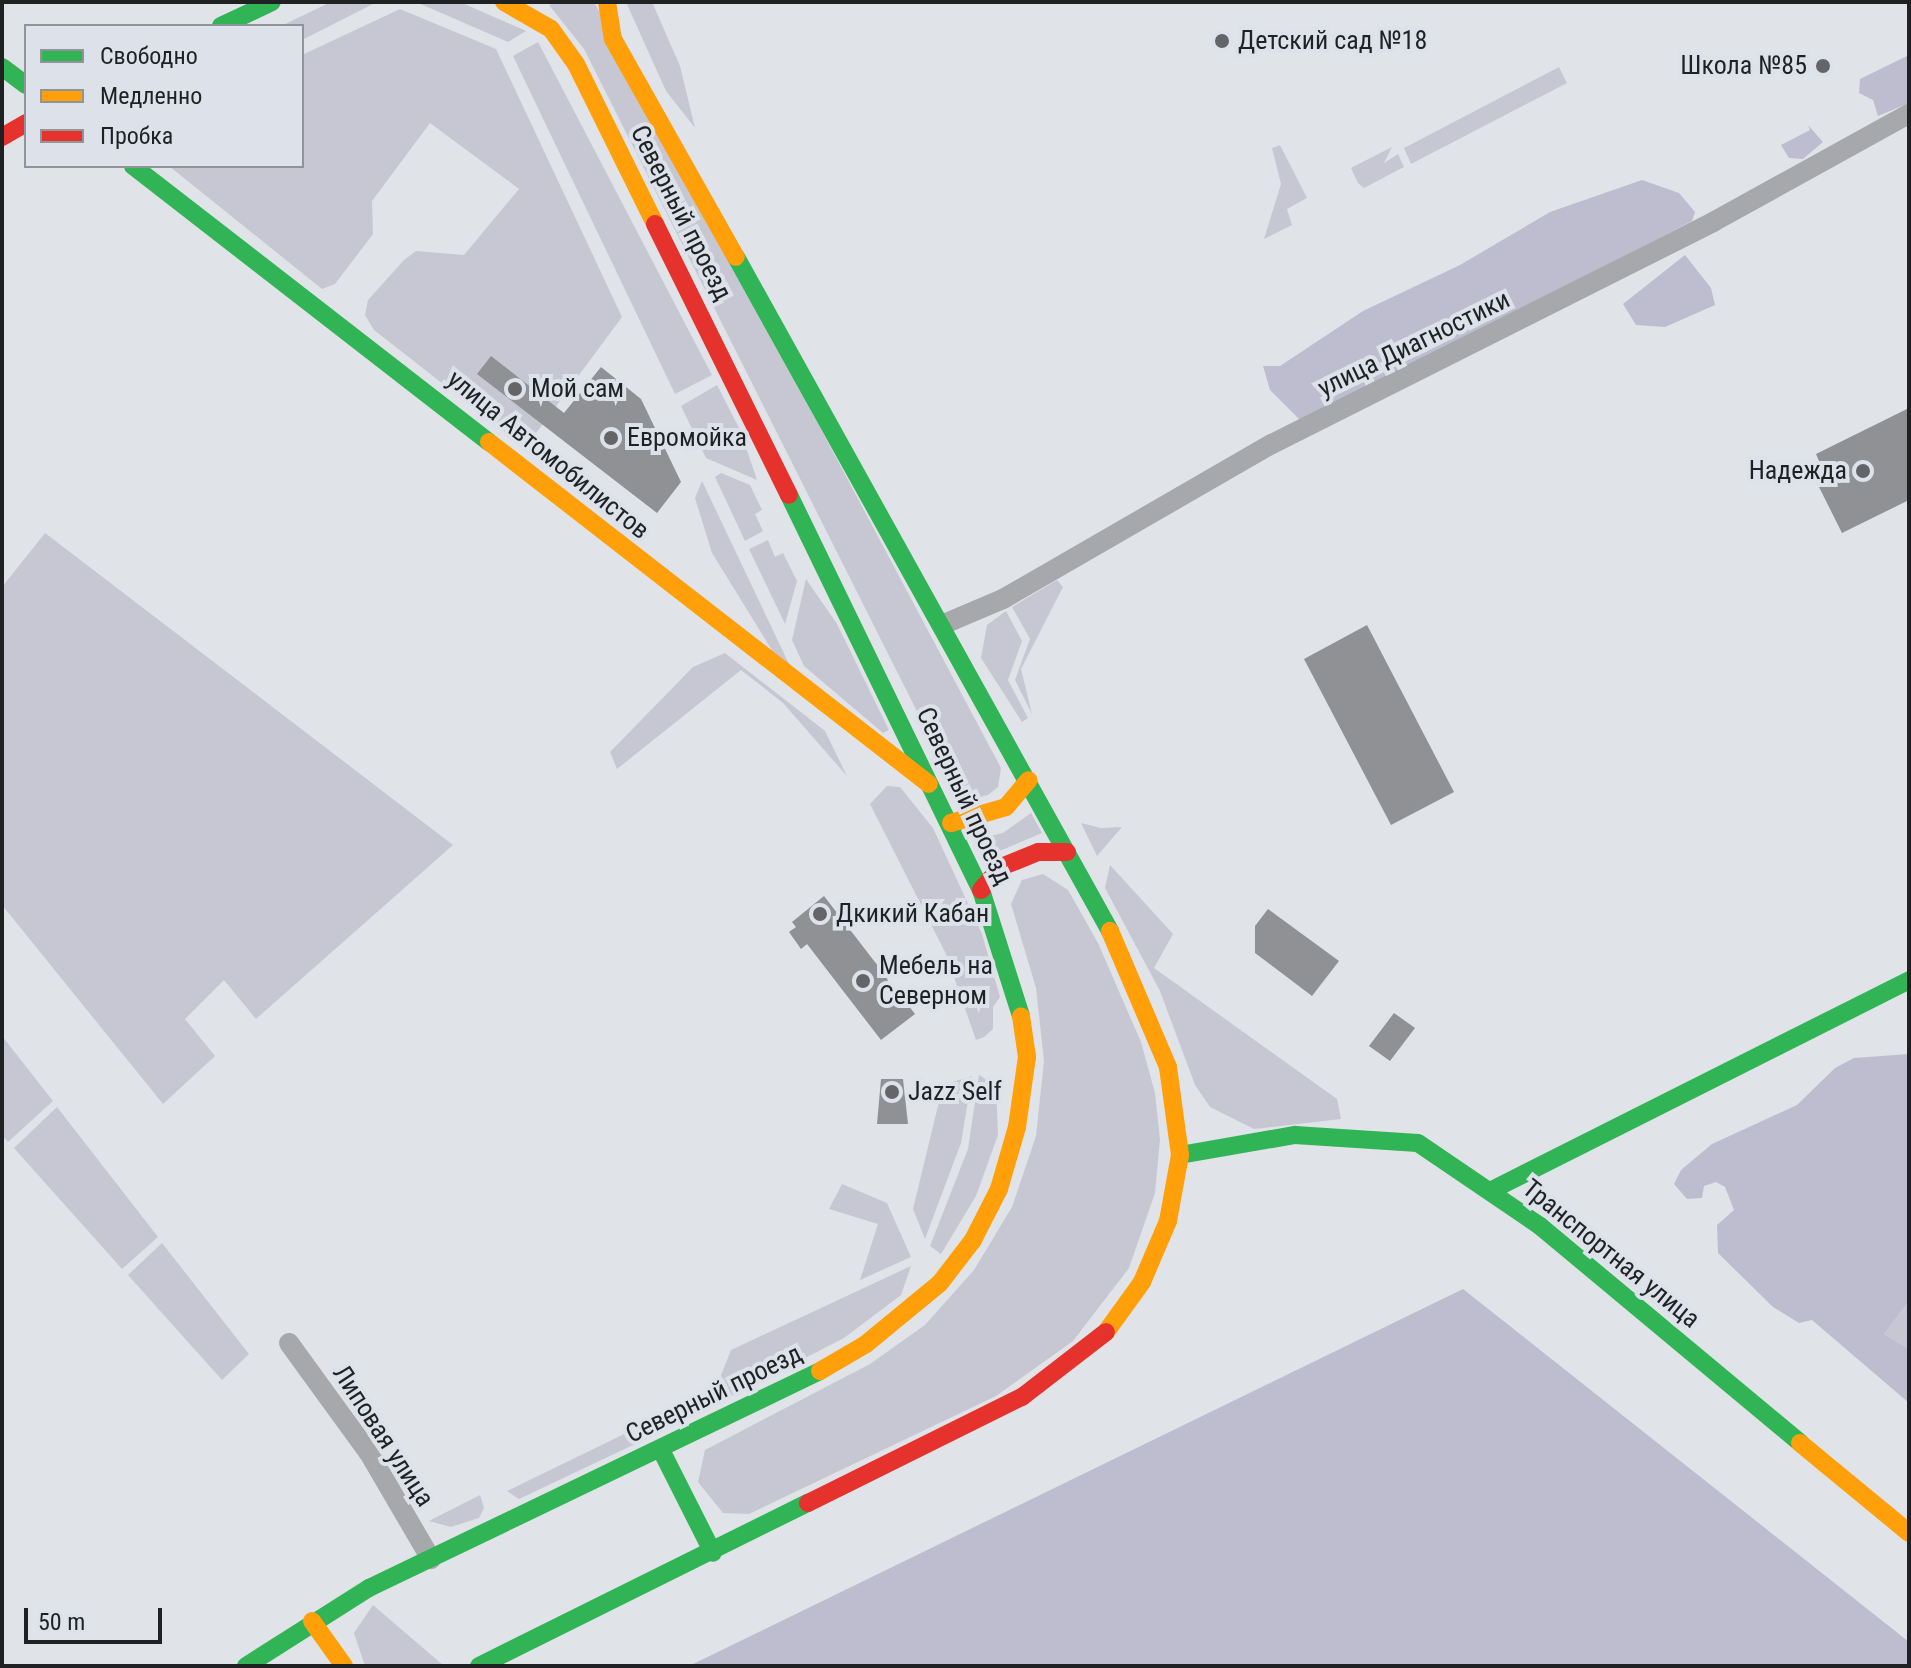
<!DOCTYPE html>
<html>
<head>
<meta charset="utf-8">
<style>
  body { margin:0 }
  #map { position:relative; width:1911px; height:1668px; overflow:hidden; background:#e0e3e7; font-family:"Roboto Condensed",sans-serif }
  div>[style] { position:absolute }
  .green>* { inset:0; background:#c7c7d4 }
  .forest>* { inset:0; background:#bebdd0 }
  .building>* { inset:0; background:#8f9194 }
  .street>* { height:20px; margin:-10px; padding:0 10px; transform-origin:10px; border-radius:10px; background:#a7a8ac }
  .fast>* { height:18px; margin:-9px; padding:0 9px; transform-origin:9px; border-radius:9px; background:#30b455 }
  .slow>* { height:18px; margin:-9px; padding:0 9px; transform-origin:9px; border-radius:9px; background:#ff9f0a }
  .jam>* { height:18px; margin:-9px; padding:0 9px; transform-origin:9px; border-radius:9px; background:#e5322d }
  .dots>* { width:22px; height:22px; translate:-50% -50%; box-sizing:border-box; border:4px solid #dde2ea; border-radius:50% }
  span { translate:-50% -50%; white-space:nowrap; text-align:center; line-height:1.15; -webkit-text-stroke:8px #dde2ea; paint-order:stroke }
  .poi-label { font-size:26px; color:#1f2123 }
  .left { translate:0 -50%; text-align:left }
  .right { translate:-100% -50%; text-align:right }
  .street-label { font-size:26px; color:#1f2123 }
  .frame { position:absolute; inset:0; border:4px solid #1f2123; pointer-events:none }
  .legend { position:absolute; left:24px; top:24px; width:280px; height:144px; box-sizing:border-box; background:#dde2ea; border:2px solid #91959a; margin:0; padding:10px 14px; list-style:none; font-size:24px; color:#1f2123 }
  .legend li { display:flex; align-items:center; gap:16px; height:40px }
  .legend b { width:40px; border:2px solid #91959a }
  .scale { position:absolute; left:24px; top:1608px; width:138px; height:36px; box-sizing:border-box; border:4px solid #1f2123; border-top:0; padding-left:10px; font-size:24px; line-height:28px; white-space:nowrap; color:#1f2123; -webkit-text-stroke:6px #dde2ea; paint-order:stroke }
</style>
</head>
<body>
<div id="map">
  <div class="green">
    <i style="clip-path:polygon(331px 2px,377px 2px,302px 40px,302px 26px,281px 26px)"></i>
    <i style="clip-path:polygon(416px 2px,460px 2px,526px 31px,508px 42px)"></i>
    <i style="clip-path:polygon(558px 2px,594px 2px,1001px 768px,998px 787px,988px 795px,972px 799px,955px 787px,584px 49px,549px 5px)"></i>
    <i style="clip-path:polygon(626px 2px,652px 2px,680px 66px,695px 128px,666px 91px)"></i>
    <i style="clip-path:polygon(400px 9px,496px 49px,622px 317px,525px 448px,374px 330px,365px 315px,368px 300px,404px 260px,416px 251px,464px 255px,519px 189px,430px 123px,372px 201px,373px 234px,335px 284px,322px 289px,169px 166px,302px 166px,302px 55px)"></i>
    <i style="clip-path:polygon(538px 42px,712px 375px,675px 394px,513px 56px)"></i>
    <i style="clip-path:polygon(1559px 67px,1567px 83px,1411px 164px,1404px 148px)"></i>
    <i style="clip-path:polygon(1280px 145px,1307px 198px,1287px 209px,1292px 225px,1264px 239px,1281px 184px,1272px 148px)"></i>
    <i style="clip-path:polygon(1392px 147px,1384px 163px,1398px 154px,1404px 167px,1364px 188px,1358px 183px,1351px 168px)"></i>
    <i style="clip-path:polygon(717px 385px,740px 430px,757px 480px,706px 458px,681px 406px)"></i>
    <i style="clip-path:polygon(721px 473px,750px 485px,762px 510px,755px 514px,763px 531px,745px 541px,715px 477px)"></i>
    <i style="clip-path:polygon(702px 481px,790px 666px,775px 655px,712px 553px,695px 498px)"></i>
    <i style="clip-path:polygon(45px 533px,453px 845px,256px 1019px,224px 980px,185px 1019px,215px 1056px,163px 1104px,2px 905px,2px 587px)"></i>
    <i style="clip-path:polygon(768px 540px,775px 557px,783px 553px,797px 581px,785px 624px,749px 549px)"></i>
    <i style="clip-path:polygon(806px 579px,837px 624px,889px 730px,883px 733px,804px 666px,792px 640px)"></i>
    <i style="clip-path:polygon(1057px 580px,1063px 587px,1021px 669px,1032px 714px,1015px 680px,1030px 639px,1012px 607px)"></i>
    <i style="clip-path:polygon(1006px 611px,1022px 641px,1008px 680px,1028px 718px,1022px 722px,981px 658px,987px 625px)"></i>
    <i style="clip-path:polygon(725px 653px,825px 731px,847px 776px,783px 703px,741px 670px,617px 769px,610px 752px,693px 667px)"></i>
    <i style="clip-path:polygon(887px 786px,900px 787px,933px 828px,982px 934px,1000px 997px,993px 1007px,993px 1029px,984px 1037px,976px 1040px,946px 954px,870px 804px)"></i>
    <i style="clip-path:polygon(1031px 813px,1042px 833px,983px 858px,973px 840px,1003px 833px)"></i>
    <i style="clip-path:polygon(1081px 823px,1101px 828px,1122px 827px,1097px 856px)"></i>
    <i style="clip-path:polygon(1110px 865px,1173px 934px,1154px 968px,1337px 1099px,1341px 1119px,1254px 1129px,1210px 1107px,1195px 1085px,1160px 991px,1105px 888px)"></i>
    <i style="clip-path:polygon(1043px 874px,1068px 890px,1098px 943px,1141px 1042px,1155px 1093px,1160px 1140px,1155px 1193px,1129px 1268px,1073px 1341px,996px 1396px,749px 1514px,723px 1513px,698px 1482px,705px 1450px,870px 1364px,925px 1325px,974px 1270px,1012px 1207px,1036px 1136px,1044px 1061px,1036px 988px,1011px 904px,1022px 880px)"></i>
    <i style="clip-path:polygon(2px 1036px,53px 1101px,8px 1142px,2px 1135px)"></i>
    <i style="clip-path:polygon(979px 1075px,996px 1086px,998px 1135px,976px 1196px,941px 1254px,930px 1246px,968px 1149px)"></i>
    <i style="clip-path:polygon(972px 1076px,961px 1143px,925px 1239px,913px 1209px,943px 1085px)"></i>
    <i style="clip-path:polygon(57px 1107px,158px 1237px,122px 1269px,14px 1148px)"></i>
    <i style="clip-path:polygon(842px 1184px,887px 1203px,911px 1257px,860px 1280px,878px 1224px,829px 1209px)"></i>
    <i style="clip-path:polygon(162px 1243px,249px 1354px,222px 1380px,128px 1275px)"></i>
    <i style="clip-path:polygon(911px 1266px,901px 1295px,844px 1338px,679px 1423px,665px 1420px,662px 1415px,716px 1388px,731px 1350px)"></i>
    <i style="clip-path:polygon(1909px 1301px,1909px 1349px,1884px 1334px)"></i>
    <i style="clip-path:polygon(649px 1422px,650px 1437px,519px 1499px,507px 1491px)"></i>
    <i style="clip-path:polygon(480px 1495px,484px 1508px,479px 1518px,451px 1527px,429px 1521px)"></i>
    <i style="clip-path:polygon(373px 1605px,444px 1666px,365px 1666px,354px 1633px)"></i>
  </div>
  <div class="forest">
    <i style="clip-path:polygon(1909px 55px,1909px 103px,1878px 116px,1873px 100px,1859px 93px,1860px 79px)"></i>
    <i style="clip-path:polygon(1808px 125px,1823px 142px,1803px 159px,1789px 158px,1781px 145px,1810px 130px)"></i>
    <i style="clip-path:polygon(1642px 180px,1679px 193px,1695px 212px,1692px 221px,1302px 422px,1270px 390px,1263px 366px,1280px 366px,1363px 311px,1460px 265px,1550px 212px)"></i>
    <i style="clip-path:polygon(1685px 255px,1711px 288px,1715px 305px,1665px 327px,1636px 325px,1623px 304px)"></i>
    <i style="clip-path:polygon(1909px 1054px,1909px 1301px,1884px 1334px,1909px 1349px,1909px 1403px,1812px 1320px,1799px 1323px,1773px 1307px,1718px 1253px,1717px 1225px,1734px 1210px,1725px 1187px,1716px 1182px,1704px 1186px,1702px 1198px,1687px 1199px,1674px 1184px,1681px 1170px,1712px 1144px,1797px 1105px,1835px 1068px,1854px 1058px)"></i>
    <i style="clip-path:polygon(1463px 1289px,1909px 1642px,1909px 1666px,689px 1666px)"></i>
  </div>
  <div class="building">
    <i style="clip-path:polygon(491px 356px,564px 413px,601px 367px,641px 399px,681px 482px,657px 513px,477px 374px)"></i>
    <i style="clip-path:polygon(1909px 408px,1909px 500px,1842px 533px,1812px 473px,1822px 468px,1816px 454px)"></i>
    <i style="clip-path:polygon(1367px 625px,1454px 792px,1391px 825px,1304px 659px)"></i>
    <i style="clip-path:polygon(824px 896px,915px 1014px,881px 1040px,807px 944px,801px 949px,789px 932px,796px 927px,792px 922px)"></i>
    <i style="clip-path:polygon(1268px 909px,1339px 961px,1312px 996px,1255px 953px,1255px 926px)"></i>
    <i style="clip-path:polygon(1394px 1013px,1415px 1028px,1390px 1061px,1369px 1046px)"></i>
    <i style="clip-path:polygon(881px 1079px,903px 1079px,908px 1124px,877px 1124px)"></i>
  </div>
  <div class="street">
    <i style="left:944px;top:624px;width:64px;rotate:-23deg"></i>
    <i style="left:1003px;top:599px;width:310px;rotate:-30deg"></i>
    <i style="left:1272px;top:444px;width:494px;rotate:-26.7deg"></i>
    <i style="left:1713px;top:222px;width:224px;rotate:-28.9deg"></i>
    <i style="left:289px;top:1343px;width:136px;rotate:54deg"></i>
    <i style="left:369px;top:1453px;width:123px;rotate:59.7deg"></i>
  </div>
  <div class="fast">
    <i style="left:221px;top:26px;width:56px;rotate:-25.2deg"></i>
    <i style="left:2px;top:67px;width:30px;rotate:37deg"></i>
    <i style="left:133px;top:166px;width:450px;rotate:37.8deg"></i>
    <i style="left:736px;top:257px;width:771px;rotate:60.97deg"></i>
    <i style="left:789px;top:495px;width:439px;rotate:64.1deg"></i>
    <i style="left:981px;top:890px;width:132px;rotate:72.4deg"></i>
    <i style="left:1180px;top:1155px;width:117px;rotate:-9.9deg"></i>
    <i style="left:1295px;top:1135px;width:123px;rotate:3.7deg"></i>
    <i style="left:1418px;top:1143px;width:148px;rotate:34.2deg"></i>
    <i style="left:1540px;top:1226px;width:339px;rotate:39.8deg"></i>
    <i style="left:1492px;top:1190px;width:467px;rotate:-26.7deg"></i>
    <i style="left:661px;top:1450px;width:115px;rotate:63.2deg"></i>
    <i style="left:246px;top:1666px;width:146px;rotate:-32.4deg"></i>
    <i style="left:369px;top:1588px;width:500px;rotate:-25.69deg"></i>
    <i style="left:479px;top:1666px;width:367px;rotate:-26.4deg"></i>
  </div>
  <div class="slow">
    <i style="left:504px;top:2px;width:54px;rotate:29.9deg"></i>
    <i style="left:551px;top:29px;width:43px;rotate:54.5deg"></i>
    <i style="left:576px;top:64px;width:178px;rotate:63.7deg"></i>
    <i style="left:607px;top:2px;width:37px;rotate:81deg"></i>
    <i style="left:613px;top:39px;width:250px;rotate:60.6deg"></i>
    <i style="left:489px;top:442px;width:557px;rotate:37.86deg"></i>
    <i style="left:951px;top:823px;width:57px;rotate:-16.2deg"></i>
    <i style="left:1006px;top:807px;width:35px;rotate:-50deg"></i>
    <i style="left:1106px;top:1332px;width:62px;rotate:-54.2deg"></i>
    <i style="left:1142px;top:1282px;width:66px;rotate:-66.9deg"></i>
    <i style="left:1168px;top:1221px;width:67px;rotate:-79.7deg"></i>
    <i style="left:1180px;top:1155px;width:89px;rotate:-97.8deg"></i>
    <i style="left:1168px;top:1067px;width:148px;rotate:-113.1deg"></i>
    <i style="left:820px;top:1371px;width:53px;rotate:-30.4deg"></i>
    <i style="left:866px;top:1344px;width:96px;rotate:-39.5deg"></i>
    <i style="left:940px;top:1283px;width:54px;rotate:-52.5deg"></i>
    <i style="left:973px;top:1240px;width:57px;rotate:-63deg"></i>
    <i style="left:999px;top:1189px;width:65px;rotate:-73.8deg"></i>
    <i style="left:1017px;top:1127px;width:71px;rotate:-81.9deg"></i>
    <i style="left:1027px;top:1057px;width:41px;rotate:-98.3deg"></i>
    <i style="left:1800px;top:1443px;width:141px;rotate:39.5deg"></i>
    <i style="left:312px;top:1621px;width:55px;rotate:54.6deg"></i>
  </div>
  <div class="jam">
    <i style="left:2px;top:137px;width:28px;rotate:-30deg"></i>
    <i style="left:655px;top:224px;width:302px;rotate:63.7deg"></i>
    <i style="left:981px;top:890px;width:30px;rotate:-49deg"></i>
    <i style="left:1001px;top:867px;width:40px;rotate:-22deg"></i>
    <i style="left:1038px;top:852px;width:29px"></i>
    <i style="left:808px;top:1503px;width:239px;rotate:-26.4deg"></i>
    <i style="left:1022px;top:1397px;width:106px;rotate:-37.7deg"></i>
  </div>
  <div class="dots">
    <i style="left:1222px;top:41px;background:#636568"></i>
    <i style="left:1823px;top:66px;background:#636568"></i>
    <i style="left:515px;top:389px;background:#636568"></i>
    <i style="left:611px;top:438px;background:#636568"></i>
    <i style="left:1863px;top:471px;background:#636568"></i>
    <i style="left:820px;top:914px;background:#636568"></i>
    <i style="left:863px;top:981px;background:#636568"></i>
    <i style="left:892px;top:1092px;background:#636568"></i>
  </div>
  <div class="poi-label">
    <span class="left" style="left:1238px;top:41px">Детский сад №18</span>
    <span class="right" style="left:1807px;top:66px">Школа №85</span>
    <span class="left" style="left:531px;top:389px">Мой сам</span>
    <span class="left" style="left:627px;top:438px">Евромойка</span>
    <span class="right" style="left:1847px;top:471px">Надежда</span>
    <span class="left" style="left:836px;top:914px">Дкикий Кабан</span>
    <span class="left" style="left:879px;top:981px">Мебель на<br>Северном</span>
    <span class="left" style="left:908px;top:1092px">Jazz Self</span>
  </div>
  <div class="street-label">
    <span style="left:681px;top:213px;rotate:63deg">Северный проезд</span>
    <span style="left:1414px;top:344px;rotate:-26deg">улица Диагностики</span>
    <span style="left:548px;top:455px;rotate:39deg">улица Автомобилистов</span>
    <span style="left:964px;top:796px;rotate:65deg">Северный проезд</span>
    <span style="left:1611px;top:1254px;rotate:39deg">Транспортная улица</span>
    <span style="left:714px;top:1394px;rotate:-26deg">Северный проезд</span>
    <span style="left:383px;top:1436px;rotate:57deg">Липовая улица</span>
  </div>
  <div class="frame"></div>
  <ul class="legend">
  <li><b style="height:10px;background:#30b455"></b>Свободно</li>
  <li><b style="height:10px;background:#ff9f0a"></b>Медленно</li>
  <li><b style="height:10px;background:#e5322d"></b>Пробка</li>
  </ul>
  <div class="scale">50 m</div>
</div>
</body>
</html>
